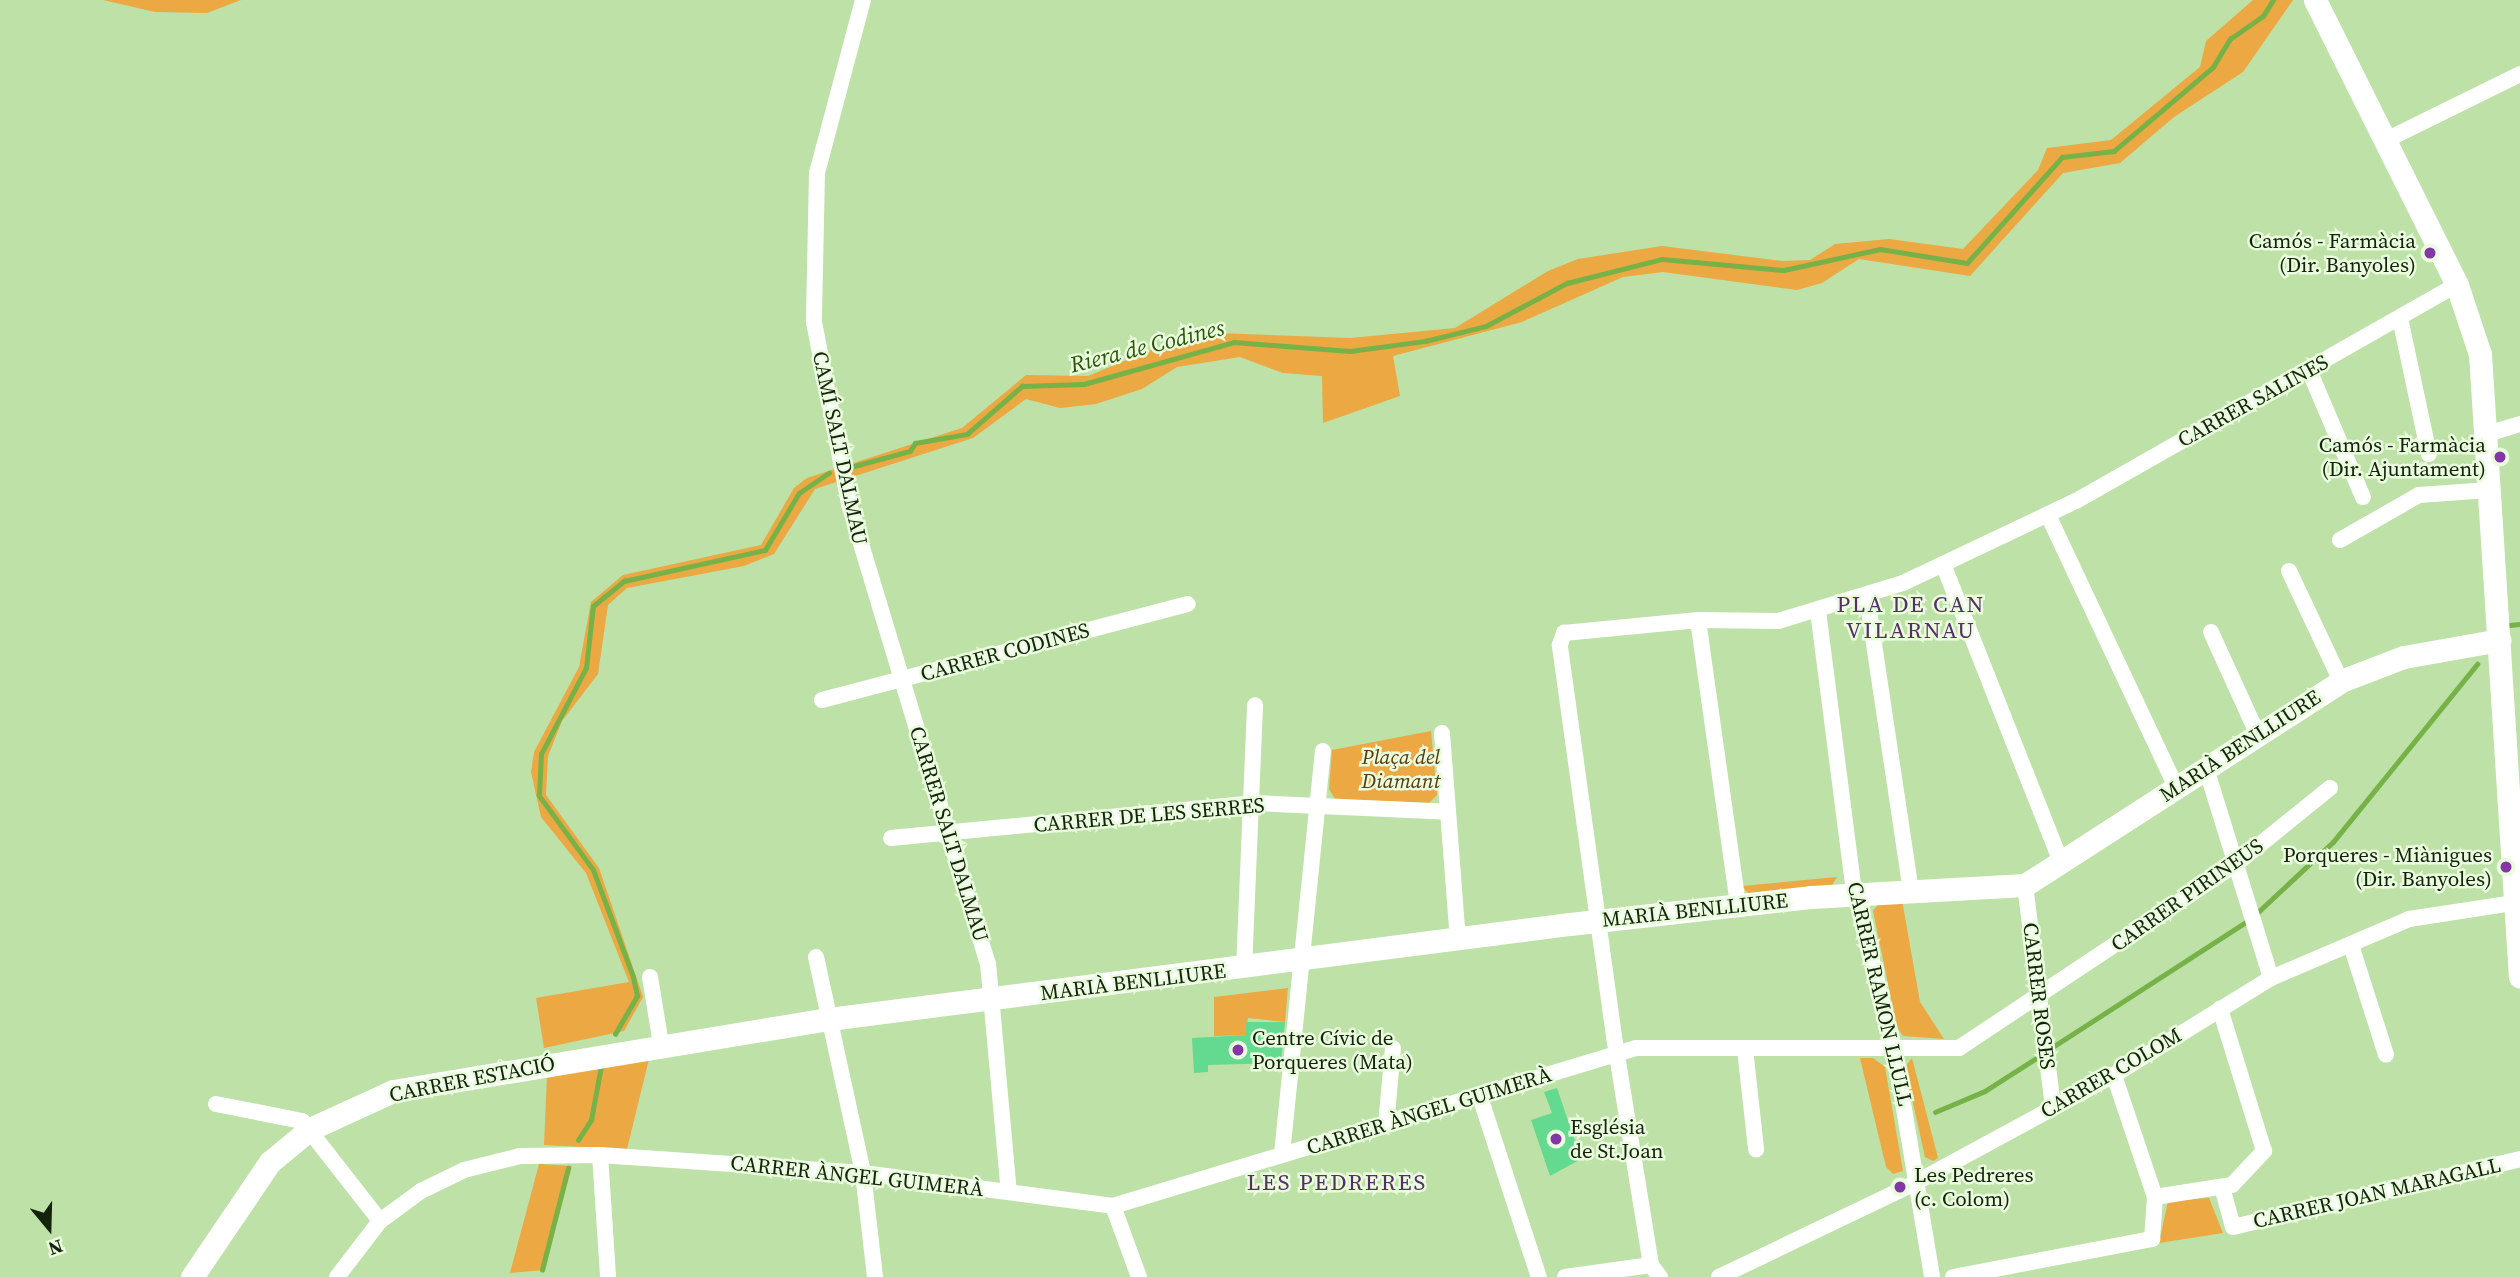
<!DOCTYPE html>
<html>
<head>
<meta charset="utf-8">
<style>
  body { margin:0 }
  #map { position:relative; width:2520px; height:1277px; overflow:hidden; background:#bde1a6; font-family:"Source Serif 4",serif }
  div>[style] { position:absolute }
  .green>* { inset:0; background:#eca842 }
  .stream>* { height:4.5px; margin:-2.25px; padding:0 2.25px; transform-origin:2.25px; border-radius:2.25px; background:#76b248 }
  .building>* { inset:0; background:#64da90 }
  .street>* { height:16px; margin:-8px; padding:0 8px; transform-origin:8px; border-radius:8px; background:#fff }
  .secondary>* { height:23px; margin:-11.5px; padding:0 11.5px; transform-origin:11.5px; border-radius:11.5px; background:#fff }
  .dots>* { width:19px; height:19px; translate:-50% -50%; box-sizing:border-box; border:4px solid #e9fcde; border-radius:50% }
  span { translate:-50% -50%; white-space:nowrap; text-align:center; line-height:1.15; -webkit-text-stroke:5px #e9fcde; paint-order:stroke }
  .poi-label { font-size:21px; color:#16230c }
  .right { translate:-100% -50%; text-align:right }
  .left { translate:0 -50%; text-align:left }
  .street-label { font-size:21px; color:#16230c }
  .park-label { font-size:21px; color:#583a0b; font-style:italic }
  .water-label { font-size:23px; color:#2e5407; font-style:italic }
  .neighbourhood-label { font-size:23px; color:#553067; letter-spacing:2px }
  .north { position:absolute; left:14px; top:1193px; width:70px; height:70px; -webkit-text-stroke:5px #e9fcde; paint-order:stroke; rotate:161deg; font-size:19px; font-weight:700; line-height:28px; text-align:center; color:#16230c }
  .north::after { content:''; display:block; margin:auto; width:24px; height:32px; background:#16230c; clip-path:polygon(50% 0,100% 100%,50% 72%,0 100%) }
</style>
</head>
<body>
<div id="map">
  <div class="green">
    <i style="clip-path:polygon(103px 0,241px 0,207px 13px,155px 12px)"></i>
    <i style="clip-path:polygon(2253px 0,2293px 0,2243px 72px,2174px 117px,2120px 163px,2063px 173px,1970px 276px,1859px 259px,1822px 283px,1797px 290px,1663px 272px,1623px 277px,1522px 322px,1393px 356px,1400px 396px,1323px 423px,1322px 376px,1283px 373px,1240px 357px,1177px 367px,1142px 389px,1096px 404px,1060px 408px,1026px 399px,973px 438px,815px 489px,774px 554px,744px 566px,627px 588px,608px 605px,598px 674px,562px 721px,548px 756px,546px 795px,599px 868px,643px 997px,624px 1031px,544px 1048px,536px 998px,629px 982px,586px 873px,541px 817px,531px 772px,534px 752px,579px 667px,591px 602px,623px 575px,761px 545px,794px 488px,807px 478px,962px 428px,1026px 375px,1088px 376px,1153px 349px,1215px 333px,1350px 338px,1455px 328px,1548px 271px,1578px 259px,1662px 246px,1782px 261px,1810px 260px,1835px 244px,1889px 239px,1963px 249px,2038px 170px,2047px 148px,2111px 140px,2200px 67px,2206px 41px)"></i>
    <i style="clip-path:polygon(1431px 731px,1437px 795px,1429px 803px,1335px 799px,1329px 789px,1332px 750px)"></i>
    <i style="clip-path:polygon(1837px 877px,1832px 885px,1749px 894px,1742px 886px)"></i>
    <i style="clip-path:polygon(1902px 900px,1920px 1002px,1944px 1039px,1903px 1036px,1897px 1027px,1873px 911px,1880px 902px)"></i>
    <i style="clip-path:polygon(1288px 988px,1285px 1022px,1248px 1018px,1246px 1035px,1214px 1036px,1214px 997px)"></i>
    <i style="clip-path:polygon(650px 1055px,627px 1149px,544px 1145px,547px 1076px)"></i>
    <i style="clip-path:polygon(1860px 1058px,1873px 1058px,1885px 1067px,1903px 1171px,1893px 1174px,1886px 1167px)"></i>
    <i style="clip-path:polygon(1912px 1058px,1938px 1158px,1933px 1161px,1925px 1157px,1905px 1067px)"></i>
    <i style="clip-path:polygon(539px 1164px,572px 1166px,544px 1270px,510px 1273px)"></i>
    <i style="clip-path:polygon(2209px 1198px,2223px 1233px,2159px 1243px,2168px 1201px)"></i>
  </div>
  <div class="stream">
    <i style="left:847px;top:468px;width:65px;rotate:-15.1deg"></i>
    <i style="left:910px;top:451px;width:9px;rotate:-58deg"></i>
    <i style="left:915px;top:443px;width:53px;rotate:-9.8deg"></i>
    <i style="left:967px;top:434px;width:73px;rotate:-41.1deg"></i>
    <i style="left:1022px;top:386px;width:62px;rotate:-1.8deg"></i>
    <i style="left:1084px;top:384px;width:156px;rotate:-15.6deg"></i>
    <i style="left:1234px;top:342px;width:116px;rotate:4.4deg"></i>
    <i style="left:1350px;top:351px;width:76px;rotate:-7.6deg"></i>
    <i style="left:1425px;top:341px;width:63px;rotate:-13.8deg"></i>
    <i style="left:1486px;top:326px;width:92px;rotate:-28deg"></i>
    <i style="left:1567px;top:283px;width:98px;rotate:-14.2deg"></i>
    <i style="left:1662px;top:259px;width:122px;rotate:5.2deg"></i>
    <i style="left:1784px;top:270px;width:98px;rotate:-12.3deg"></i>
    <i style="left:1880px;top:249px;width:88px;rotate:9.1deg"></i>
    <i style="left:1967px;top:263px;width:142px;rotate:-48.1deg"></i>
    <i style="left:2062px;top:157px;width:52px;rotate:-6.6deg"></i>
    <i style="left:2114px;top:151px;width:130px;rotate:-40.3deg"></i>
    <i style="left:2213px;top:67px;width:33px;rotate:-59deg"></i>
    <i style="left:2230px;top:39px;width:40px;rotate:-34.9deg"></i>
    <i style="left:2263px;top:16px;width:19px;rotate:-58deg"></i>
    <i style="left:2510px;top:625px;width:10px;rotate:-6deg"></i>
    <i style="left:2256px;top:914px;width:105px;rotate:-43.1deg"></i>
    <i style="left:2333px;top:842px;width:229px;rotate:-51deg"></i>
    <i style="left:615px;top:1034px;width:44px;rotate:-59.9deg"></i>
    <i style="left:637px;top:996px;width:19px;rotate:-102deg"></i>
    <i style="left:633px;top:977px;width:114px;rotate:-110.5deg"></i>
    <i style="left:593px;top:870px;width:92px;rotate:-126.1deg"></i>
    <i style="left:539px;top:796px;width:42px;rotate:-87.3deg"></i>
    <i style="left:541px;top:754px;width:97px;rotate:-62.4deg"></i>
    <i style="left:586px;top:668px;width:62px;rotate:-83.6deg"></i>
    <i style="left:593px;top:606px;width:40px;rotate:-39deg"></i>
    <i style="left:624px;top:581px;width:144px;rotate:-12.4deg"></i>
    <i style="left:765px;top:550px;width:66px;rotate:-59.2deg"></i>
    <i style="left:799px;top:493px;width:36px;rotate:-34deg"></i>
    <i style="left:2048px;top:1050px;width:239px;rotate:-32.9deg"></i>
    <i style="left:1935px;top:1112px;width:54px;rotate:-22.8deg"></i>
    <i style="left:1985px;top:1091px;width:67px;rotate:-32.7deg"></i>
    <i style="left:578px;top:1140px;width:24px;rotate:-57deg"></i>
    <i style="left:591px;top:1120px;width:55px;rotate:-79.5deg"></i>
    <i style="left:542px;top:1270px;width:105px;rotate:-75.7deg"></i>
  </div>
  <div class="building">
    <i style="clip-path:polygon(1246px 1022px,1285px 1022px,1281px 1063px,1208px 1065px,1208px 1072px,1194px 1073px,1192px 1038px,1246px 1035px)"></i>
    <i style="clip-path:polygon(1557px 1088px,1581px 1159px,1550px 1176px,1531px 1120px,1552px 1113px,1544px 1092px)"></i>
  </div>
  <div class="street">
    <i style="left:863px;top:0;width:179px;rotate:104.9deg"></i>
    <i style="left:817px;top:173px;width:149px;rotate:91.2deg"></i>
    <i style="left:814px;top:322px;width:185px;rotate:79.1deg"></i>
    <i style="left:849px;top:504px;width:480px;rotate:73.2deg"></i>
    <i style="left:988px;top:963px;width:230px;rotate:84.8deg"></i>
    <i style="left:2384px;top:141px;width:152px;rotate:-26.2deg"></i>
    <i style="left:2400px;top:318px;width:139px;rotate:78deg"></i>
    <i style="left:2309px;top:370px;width:138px;rotate:67deg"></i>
    <i style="left:2487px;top:434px;width:34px;rotate:-17deg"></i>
    <i style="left:2048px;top:515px;width:301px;rotate:64.8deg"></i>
    <i style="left:2340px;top:540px;width:91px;rotate:-29.7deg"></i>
    <i style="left:2419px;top:495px;width:70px;rotate:-4.1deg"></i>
    <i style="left:1943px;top:564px;width:324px;rotate:68.4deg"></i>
    <i style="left:2289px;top:571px;width:122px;rotate:64.7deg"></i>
    <i style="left:1867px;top:597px;width:296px;rotate:81.5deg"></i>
    <i style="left:1818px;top:611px;width:275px;rotate:82.7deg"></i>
    <i style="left:1853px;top:884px;width:170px;rotate:76deg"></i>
    <i style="left:1894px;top:1049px;width:231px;rotate:80.5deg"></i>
    <i style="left:1698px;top:620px;width:289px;rotate:82deg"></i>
    <i style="left:2211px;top:632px;width:113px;rotate:65.5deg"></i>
    <i style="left:822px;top:700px;width:378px;rotate:-14.7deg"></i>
    <i style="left:1442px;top:733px;width:208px;rotate:85.6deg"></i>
    <i style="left:2206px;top:768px;width:220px;rotate:72.8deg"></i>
    <i style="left:891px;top:838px;width:364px;rotate:-5.5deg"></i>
    <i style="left:1253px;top:803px;width:195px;rotate:2.6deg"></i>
    <i style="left:2025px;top:885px;width:224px;rotate:82.8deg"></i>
    <i style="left:2351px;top:945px;width:115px;rotate:72.3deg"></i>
    <i style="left:816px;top:957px;width:221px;rotate:77.7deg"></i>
    <i style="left:863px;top:1173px;width:105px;rotate:83.4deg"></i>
    <i style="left:1244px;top:969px;width:264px;rotate:-87.6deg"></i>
    <i style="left:650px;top:977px;width:68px;rotate:80.7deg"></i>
    <i style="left:1745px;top:1049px;width:101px;rotate:83.7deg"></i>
    <i style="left:1480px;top:1097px;width:189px;rotate:71.9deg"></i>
    <i style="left:216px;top:1104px;width:88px;rotate:11.2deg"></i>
    <i style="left:302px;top:1121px;width:127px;rotate:52deg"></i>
    <i style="left:1386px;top:1125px;width:77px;rotate:-84.8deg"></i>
    <i style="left:1282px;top:1154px;width:405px;rotate:-84.2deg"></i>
    <i style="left:600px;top:1155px;width:122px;rotate:86.2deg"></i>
    <i style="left:2222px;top:1187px;width:41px;rotate:74.6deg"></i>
    <i style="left:2233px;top:1227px;width:295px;rotate:-13.3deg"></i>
    <i style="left:2155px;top:1197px;width:78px;rotate:-8.9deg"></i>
    <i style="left:2232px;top:1185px;width:47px;rotate:-46.7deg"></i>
    <i style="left:2264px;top:1151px;width:149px;rotate:-107.2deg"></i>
    <i style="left:1113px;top:1206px;width:76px;rotate:69.9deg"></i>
    <i style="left:337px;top:1277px;width:71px;rotate:-52.5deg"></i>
    <i style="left:380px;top:1221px;width:51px;rotate:-36.2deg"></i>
    <i style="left:421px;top:1191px;width:48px;rotate:-26deg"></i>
    <i style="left:464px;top:1170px;width:58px;rotate:-14deg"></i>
    <i style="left:520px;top:1156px;width:80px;rotate:-0.7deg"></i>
    <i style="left:600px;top:1155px;width:264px;rotate:3.9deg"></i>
    <i style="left:863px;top:1173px;width:252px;rotate:7.5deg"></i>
    <i style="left:1113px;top:1206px;width:546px;rotate:-16.81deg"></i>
    <i style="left:1636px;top:1048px;width:323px"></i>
    <i style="left:1959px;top:1048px;width:333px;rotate:-33.6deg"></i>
    <i style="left:2236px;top:864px;width:121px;rotate:-39deg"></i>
    <i style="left:1565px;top:1277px;width:87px;rotate:-7.9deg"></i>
    <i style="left:1660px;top:1277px;width:15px;rotate:-127deg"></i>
    <i style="left:1651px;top:1265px;width:232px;rotate:-99.2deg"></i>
    <i style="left:1614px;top:1036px;width:395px;rotate:-97.9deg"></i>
    <i style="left:1560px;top:645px;width:13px;rotate:-72deg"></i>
    <i style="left:1564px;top:633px;width:135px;rotate:-5.5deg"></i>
    <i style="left:1698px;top:620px;width:80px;rotate:0.7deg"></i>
    <i style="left:1778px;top:621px;width:131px;rotate:-16.9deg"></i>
    <i style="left:1903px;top:583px;width:191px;rotate:-25.4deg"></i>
    <i style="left:2076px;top:501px;width:438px;rotate:-29.6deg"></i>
    <i style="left:1719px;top:1277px;width:215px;rotate:-25.6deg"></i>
    <i style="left:1913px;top:1184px;width:229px;rotate:-28.5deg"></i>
    <i style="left:2114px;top:1075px;width:185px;rotate:-31.7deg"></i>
    <i style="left:2271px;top:978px;width:150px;rotate:-23.1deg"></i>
    <i style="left:2409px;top:919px;width:112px;rotate:-8.7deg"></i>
    <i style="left:1953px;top:1277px;width:203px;rotate:-10.8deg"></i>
    <i style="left:2152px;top:1239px;width:42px;rotate:-85.9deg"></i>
    <i style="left:2155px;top:1197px;width:129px;rotate:-108.6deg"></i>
  </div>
  <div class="secondary">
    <i style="left:2315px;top:0;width:318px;rotate:63.5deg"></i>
    <i style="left:2457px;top:285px;width:73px;rotate:71.6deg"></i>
    <i style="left:2480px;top:354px;width:624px;rotate:86.33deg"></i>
    <i style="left:192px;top:1277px;width:139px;rotate:-55.9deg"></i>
    <i style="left:270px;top:1162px;width:52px;rotate:-39.5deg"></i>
    <i style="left:310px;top:1129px;width:91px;rotate:-24.6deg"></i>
    <i style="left:393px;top:1091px;width:442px;rotate:-9.4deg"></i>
    <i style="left:829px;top:1019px;width:747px;rotate:-7.31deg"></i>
    <i style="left:1570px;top:924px;width:243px;rotate:-6.4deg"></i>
    <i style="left:1811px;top:897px;width:214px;rotate:-3.2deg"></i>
    <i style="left:2025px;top:885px;width:376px;rotate:-32.8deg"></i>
    <i style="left:2341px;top:681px;width:67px;rotate:-20.9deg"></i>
    <i style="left:2404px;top:657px;width:97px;rotate:-10.1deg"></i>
  </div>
  <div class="dots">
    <i style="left:2430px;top:253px;background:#8436a6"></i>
    <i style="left:2500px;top:457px;background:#8436a6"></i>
    <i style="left:2506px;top:867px;background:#8436a6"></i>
    <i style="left:1238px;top:1050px;background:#8436a6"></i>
    <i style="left:1556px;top:1139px;background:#8436a6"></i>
    <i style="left:1900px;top:1187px;background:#8436a6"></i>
  </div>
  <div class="poi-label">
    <span class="right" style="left:2416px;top:253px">Camós - Farmàcia<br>(Dir. Banyoles)</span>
    <span class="right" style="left:2486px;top:457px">Camós - Farmàcia<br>(Dir. Ajuntament)</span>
    <span class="right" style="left:2492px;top:867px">Porqueres - Miànigues<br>(Dir. Banyoles)</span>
    <span class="left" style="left:1252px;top:1050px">Centre Cívic de<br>Porqueres (Mata)</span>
    <span class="left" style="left:1570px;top:1139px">Església<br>de St.Joan</span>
    <span class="left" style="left:1914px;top:1187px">Les Pedreres<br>(c. Colom)</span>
  </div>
  <div class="street-label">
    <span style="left:2253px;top:401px;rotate:-29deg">CARRER SALINES</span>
    <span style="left:840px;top:448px;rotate:78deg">CAMÍ SALT DALMAU</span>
    <span style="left:1005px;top:652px;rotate:-15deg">CARRER CODINES</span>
    <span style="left:2240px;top:746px;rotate:-33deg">MARIÀ BENLLIURE</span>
    <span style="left:1149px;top:815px;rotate:-5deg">CARRER DE LES SERRES</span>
    <span style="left:949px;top:834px;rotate:73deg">CARRER SALT DALMAU</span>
    <span style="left:2187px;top:895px;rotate:-35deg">CARRER PIRINEUS</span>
    <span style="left:1695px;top:910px;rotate:-6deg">MARIÀ BENLLIURE</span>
    <span style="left:1133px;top:982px;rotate:-7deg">MARIÀ BENLLIURE</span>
    <span style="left:1880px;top:994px;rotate:77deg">CARRER RAMON LLULL</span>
    <span style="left:2039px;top:996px;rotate:83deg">CARRER ROSES</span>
    <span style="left:2111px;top:1073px;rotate:-30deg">CARRER COLOM</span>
    <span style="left:472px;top:1079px;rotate:-11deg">CARRER ESTACIÓ</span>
    <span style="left:1429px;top:1111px;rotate:-17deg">CARRER ÀNGEL GUIMERÀ</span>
    <span style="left:857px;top:1176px;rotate:6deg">CARRER ÀNGEL GUIMERÀ</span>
    <span style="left:2377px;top:1193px;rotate:-13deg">CARRER JOAN MARAGALL</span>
  </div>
  <div class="park-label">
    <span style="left:1401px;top:769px">Plaça del<br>Diamant</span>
  </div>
  <div class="water-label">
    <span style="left:1147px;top:346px;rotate:-14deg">Riera de Codines</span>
  </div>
  <div class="neighbourhood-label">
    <span style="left:1911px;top:617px">PLA DE CAN<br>VILARNAU</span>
    <span style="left:1337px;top:1182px">LES PEDRERES</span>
  </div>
  <div class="north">N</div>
</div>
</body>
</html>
